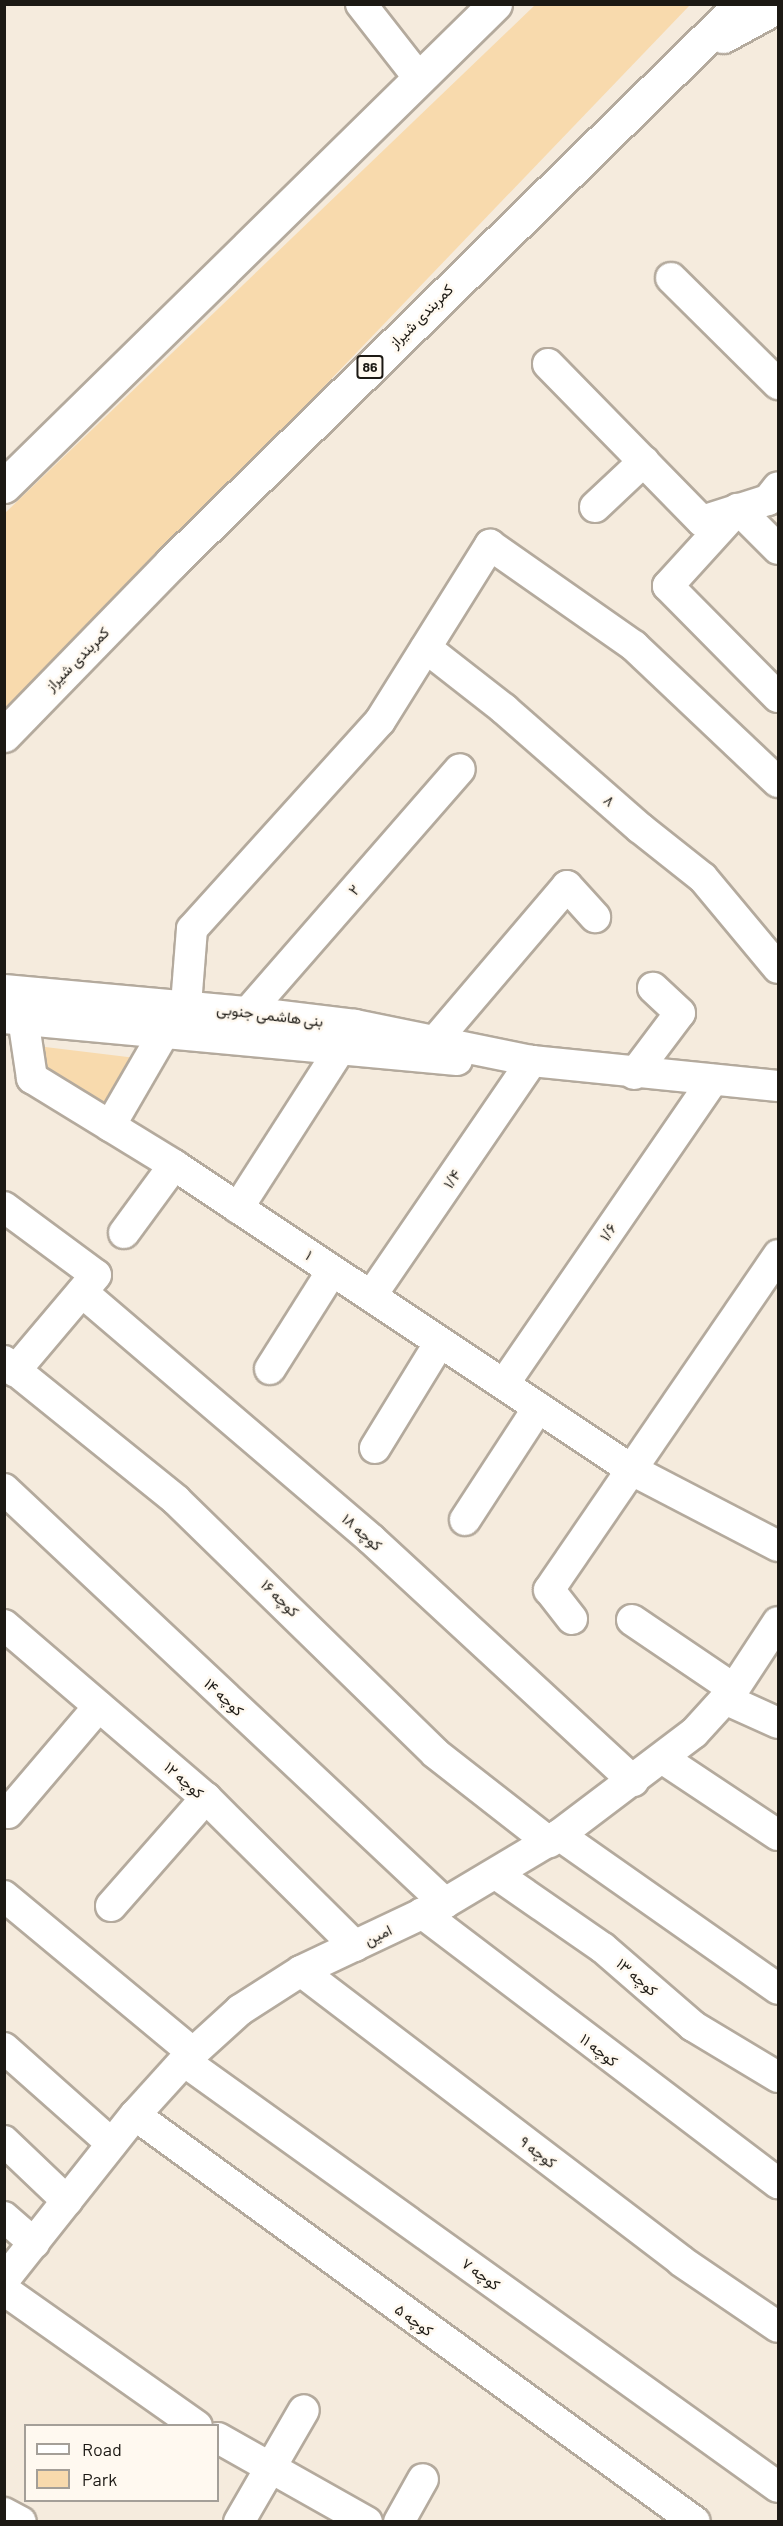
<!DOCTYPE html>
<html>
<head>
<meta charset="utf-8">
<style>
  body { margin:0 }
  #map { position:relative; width:783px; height:2526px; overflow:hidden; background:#f5ebdd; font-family:Barlow,Vazirmatn,sans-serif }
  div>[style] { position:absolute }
  .green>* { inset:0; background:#f8daad }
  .roads { filter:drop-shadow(2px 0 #b4aa9d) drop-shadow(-2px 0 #b4aa9d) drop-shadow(0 2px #b4aa9d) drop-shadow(0 -2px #b4aa9d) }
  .minor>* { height:30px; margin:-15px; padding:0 15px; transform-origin:15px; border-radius:15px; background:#fff }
  .highway>* { height:33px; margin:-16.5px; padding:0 16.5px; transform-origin:16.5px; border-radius:16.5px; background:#fff }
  span { translate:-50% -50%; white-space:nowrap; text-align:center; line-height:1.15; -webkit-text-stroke:5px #fff9f0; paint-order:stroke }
  .shield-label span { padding:2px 4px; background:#fff9f0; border:2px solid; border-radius:4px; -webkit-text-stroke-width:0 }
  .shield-label { font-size:14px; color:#1c1914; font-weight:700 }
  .street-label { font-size:15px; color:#1c1914 }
  .frame { position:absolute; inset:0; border:6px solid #1c1914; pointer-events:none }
  .legend { position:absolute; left:24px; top:2424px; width:195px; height:78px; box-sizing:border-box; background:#fff9f0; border:2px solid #a49f98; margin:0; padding:8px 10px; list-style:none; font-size:18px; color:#1c1914 }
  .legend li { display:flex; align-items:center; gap:12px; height:30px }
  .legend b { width:30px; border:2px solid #a49f98 }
</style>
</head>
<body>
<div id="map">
  <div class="green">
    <i style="clip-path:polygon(535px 5px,690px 5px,5px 719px,4px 514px)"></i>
    <i style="clip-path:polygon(37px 1046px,136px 1058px,100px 1110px,41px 1067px)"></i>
  </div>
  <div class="roads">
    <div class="minor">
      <i style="left:361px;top:4px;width:93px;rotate:52deg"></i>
      <i style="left:671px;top:278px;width:151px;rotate:44.7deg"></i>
      <i style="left:548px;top:364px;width:220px;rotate:45.6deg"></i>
      <i style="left:702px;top:521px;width:69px;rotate:-17.7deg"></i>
      <i style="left:768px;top:500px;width:16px;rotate:-52deg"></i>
      <i style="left:595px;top:507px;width:67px;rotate:-43.2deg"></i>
      <i style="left:778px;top:549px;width:57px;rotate:-135deg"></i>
      <i style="left:738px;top:509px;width:104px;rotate:132.3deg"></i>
      <i style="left:668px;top:586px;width:156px;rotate:45.3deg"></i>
      <i style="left:426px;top:648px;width:99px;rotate:38deg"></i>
      <i style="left:504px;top:709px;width:181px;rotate:41.2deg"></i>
      <i style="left:640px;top:828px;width:80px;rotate:38.4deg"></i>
      <i style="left:703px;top:878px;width:117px;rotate:50.2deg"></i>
      <i style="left:4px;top:990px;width:245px;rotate:5.2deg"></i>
      <i style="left:248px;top:1012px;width:108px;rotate:6.9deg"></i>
      <i style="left:355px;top:1025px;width:181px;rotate:11.5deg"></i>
      <i style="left:532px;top:1061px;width:247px;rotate:5.8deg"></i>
      <i style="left:186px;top:1005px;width:76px;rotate:-85.5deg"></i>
      <i style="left:192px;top:929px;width:280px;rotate:-47.9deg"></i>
      <i style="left:380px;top:721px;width:208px;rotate:-58deg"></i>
      <i style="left:490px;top:545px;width:176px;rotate:35deg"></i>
      <i style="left:634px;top:646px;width:198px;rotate:43.4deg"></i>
      <i style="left:248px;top:1012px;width:322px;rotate:-48.9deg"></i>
      <i style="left:4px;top:1018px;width:455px;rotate:5.3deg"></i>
      <i style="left:23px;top:1018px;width:61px;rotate:81.5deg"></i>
      <i style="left:32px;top:1078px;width:167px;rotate:31.5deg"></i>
      <i style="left:174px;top:1165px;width:550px;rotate:33.66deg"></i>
      <i style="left:632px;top:1470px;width:165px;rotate:27.5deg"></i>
      <i style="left:436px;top:1040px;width:202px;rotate:-49.6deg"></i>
      <i style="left:567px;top:886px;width:42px;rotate:47.9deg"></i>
      <i style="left:634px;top:1074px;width:76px;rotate:-53deg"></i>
      <i style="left:680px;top:1013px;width:37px;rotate:-137deg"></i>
      <i style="left:110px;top:1126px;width:110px;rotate:-59.9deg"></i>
      <i style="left:4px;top:1207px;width:114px;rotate:36.5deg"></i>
      <i style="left:96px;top:1275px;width:126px;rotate:130.2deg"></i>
      <i style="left:238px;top:1208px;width:189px;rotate:-57.3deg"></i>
      <i style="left:124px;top:1233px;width:84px;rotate:-53.7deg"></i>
      <i style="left:82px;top:1292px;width:380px;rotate:40.5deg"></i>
      <i style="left:371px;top:1539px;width:357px;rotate:42.7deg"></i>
      <i style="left:371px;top:1296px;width:285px;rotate:-55.6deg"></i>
      <i style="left:4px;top:1361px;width:221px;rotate:38.9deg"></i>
      <i style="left:176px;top:1500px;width:362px;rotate:44.3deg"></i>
      <i style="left:435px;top:1753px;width:145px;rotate:38deg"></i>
      <i style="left:270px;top:1369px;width:116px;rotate:-57.7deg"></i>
      <i style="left:504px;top:1384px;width:369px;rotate:-55.5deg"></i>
      <i style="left:375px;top:1448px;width:124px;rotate:-58.5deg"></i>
      <i style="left:4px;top:1489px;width:605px;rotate:43.19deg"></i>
      <i style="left:465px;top:1520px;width:134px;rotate:-56.9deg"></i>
      <i style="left:572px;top:1619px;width:37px;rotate:-128deg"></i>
      <i style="left:549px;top:1590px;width:406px;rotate:-55.6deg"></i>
      <i style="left:632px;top:1620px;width:123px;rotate:34.1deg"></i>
      <i style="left:4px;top:1625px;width:266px;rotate:40.6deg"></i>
      <i style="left:206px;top:1798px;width:210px;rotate:44.8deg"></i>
      <i style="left:725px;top:1699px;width:58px;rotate:24.4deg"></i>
      <i style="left:662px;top:1758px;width:139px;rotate:33.6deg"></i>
      <i style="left:8px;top:1813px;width:140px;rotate:-49.6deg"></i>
      <i style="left:559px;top:1835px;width:268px;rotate:35.1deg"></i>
      <i style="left:496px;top:1874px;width:130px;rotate:34.7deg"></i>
      <i style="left:603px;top:1948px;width:119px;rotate:40.9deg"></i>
      <i style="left:693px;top:2026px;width:99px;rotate:31deg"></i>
      <i style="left:4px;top:1896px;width:246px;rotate:39.7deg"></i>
      <i style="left:111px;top:1906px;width:144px;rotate:-48.7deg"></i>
      <i style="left:422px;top:1913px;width:447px;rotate:37.2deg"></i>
      <i style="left:301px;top:1971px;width:478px;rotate:37.3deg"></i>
      <i style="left:681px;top:2261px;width:117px;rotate:34.2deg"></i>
      <i style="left:4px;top:2048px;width:144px;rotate:41.6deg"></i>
      <i style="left:184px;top:2061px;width:731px;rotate:35.65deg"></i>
      <i style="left:135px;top:2115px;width:692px;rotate:36.01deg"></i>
      <i style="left:4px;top:2141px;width:87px;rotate:43.6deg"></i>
      <i style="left:4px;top:2217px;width:40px;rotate:41deg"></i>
      <i style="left:4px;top:2280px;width:211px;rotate:-51.6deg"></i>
      <i style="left:135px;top:2115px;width:73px;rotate:-47.8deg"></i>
      <i style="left:184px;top:2061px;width:76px;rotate:-42.3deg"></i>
      <i style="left:240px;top:2010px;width:72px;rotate:-32.6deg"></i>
      <i style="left:301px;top:1971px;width:159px;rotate:-25.3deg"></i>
      <i style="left:445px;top:1903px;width:133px;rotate:-30.8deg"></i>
      <i style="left:559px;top:1835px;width:169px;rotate:-37.1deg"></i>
      <i style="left:694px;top:1733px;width:59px;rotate:-47.7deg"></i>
      <i style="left:734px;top:1689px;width:80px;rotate:-56.7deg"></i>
      <i style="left:4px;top:2290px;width:236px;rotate:35.2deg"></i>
      <i style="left:218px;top:2438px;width:171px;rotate:29.4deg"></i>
      <i style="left:4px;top:2513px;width:19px;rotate:28deg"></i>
      <i style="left:239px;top:2522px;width:129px;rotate:-59.9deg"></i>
      <i style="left:399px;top:2522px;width:49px;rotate:-60.8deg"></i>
    </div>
    <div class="highway">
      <i style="left:723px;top:36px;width:63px;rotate:-28.6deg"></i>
      <i style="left:4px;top:486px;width:688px;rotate:-44.47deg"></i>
      <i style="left:4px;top:735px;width:240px;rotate:-45.8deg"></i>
      <i style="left:171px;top:563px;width:798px;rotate:-44.44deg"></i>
    </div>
  </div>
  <div class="shield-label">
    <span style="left:370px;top:367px">86</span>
  </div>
  <div class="street-label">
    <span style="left:421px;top:316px;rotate:-45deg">کمربندی شیراز</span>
    <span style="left:77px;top:659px;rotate:-45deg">کمربندی شیراز</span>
    <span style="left:609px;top:801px;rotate:41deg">۸</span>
    <span style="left:354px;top:890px;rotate:-49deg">۲</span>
    <span style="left:270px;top:1015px;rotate:7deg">بنی هاشمی جنوبی</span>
    <span style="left:452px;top:1179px;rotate:-56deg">۱/۴</span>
    <span style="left:608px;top:1232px;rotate:-56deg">۱/۶</span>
    <span style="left:309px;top:1255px;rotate:34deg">۱</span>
    <span style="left:362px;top:1532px;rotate:41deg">کوچه ۱۸</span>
    <span style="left:280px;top:1598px;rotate:44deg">کوچه ۱۶</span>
    <span style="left:224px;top:1697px;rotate:43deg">کوچه ۱۴</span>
    <span style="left:184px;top:1780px;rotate:41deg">کوچه ۱۲</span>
    <span style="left:378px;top:1935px;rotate:-26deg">امین</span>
    <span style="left:637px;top:1977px;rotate:41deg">کوچه ۱۳</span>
    <span style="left:599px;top:2050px;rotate:38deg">کوچه ۱۱</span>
    <span style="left:538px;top:2152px;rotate:37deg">کوچه ۹</span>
    <span style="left:481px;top:2274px;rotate:36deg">کوچه ۷</span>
    <span style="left:414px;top:2320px;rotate:36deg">کوچه ۵</span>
  </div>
  <div class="frame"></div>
  <ul class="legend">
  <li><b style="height:8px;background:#fff"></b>Road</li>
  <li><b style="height:16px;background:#f8daad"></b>Park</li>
  </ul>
</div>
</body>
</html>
